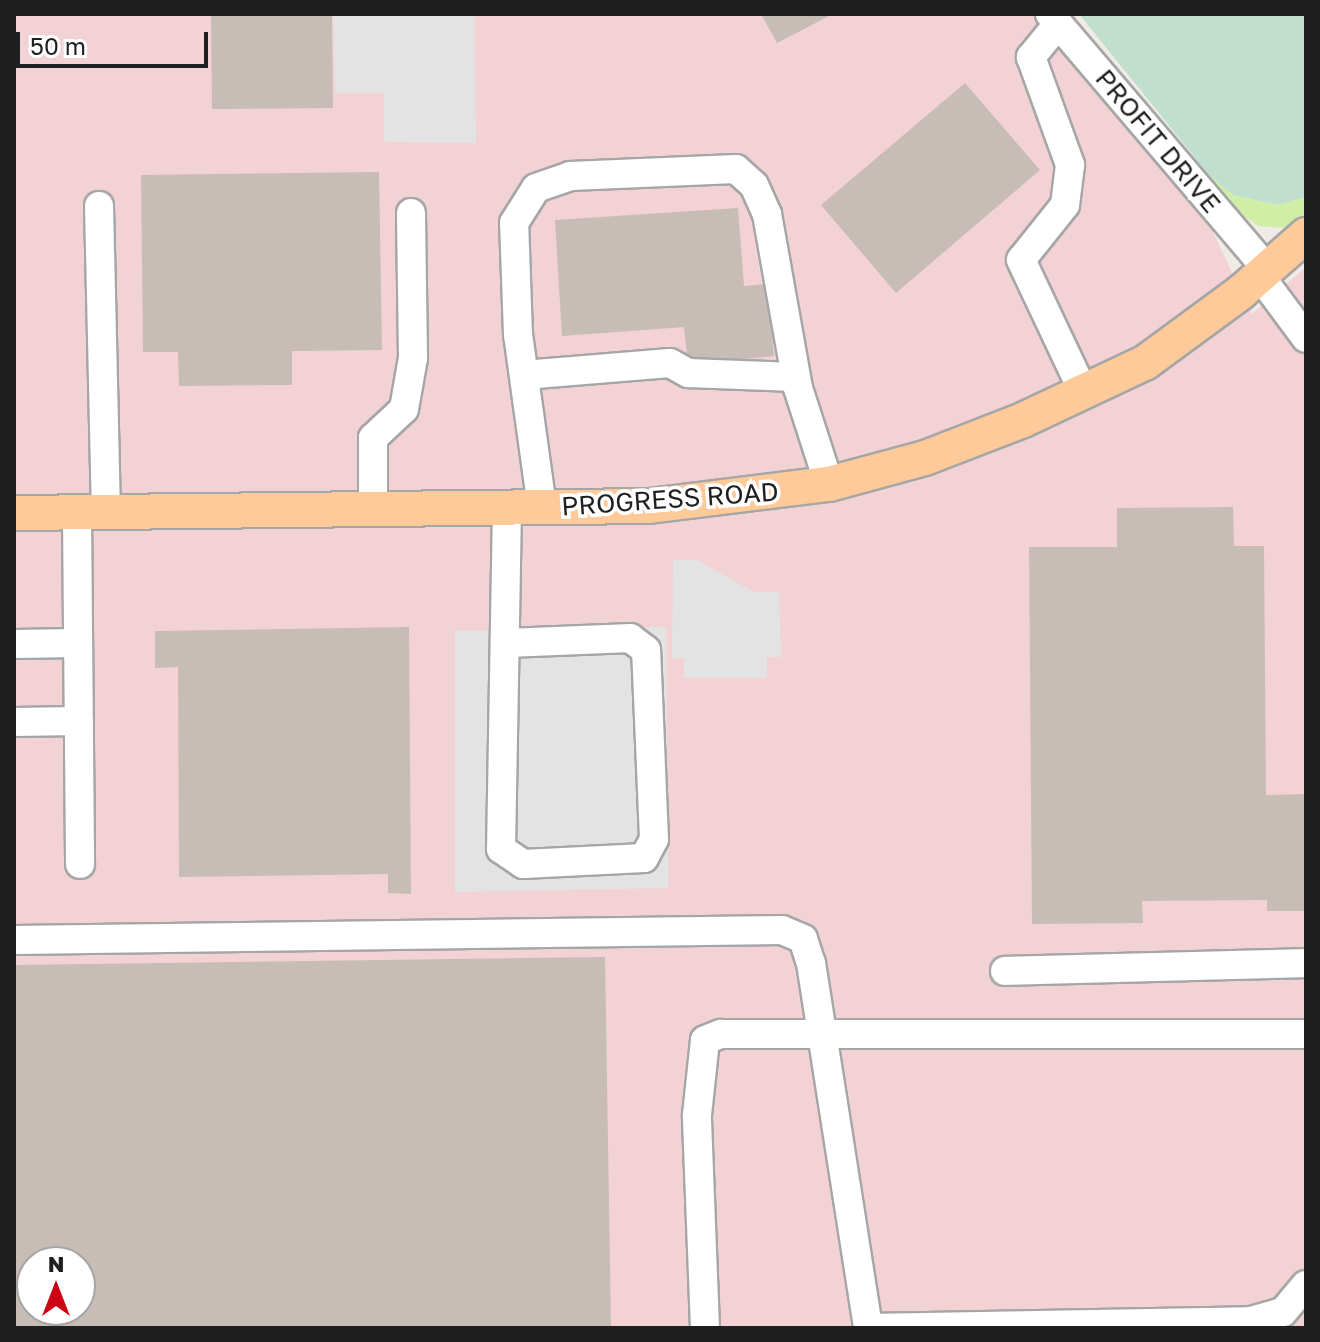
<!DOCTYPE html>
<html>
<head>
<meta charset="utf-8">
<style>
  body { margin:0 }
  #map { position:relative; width:1320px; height:1342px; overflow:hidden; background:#f0ebe4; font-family:"Golos Text",sans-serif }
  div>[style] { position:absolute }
  .commercial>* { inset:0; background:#f2d2d4 }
  .grass>* { inset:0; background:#d0eea6 }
  .wetland>* { inset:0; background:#c0dfce }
  .parking>* { inset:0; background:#e3e3e3 }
  .building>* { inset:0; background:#c8bcb7 }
  .roads { filter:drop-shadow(2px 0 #a6a6a6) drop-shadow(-2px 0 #a6a6a6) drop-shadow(0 2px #a6a6a6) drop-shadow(0 -2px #a6a6a6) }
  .minor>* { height:28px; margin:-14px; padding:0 14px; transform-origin:14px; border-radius:14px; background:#fff }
  .major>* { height:34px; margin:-17px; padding:0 17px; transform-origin:17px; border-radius:17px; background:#ffca9a }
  span { translate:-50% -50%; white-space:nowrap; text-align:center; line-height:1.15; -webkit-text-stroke:7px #fff; paint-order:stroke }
  .street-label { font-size:26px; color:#1f1f1f }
  .frame { position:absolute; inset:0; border:16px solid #1f1f1f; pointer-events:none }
  .north { position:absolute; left:16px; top:1246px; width:80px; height:80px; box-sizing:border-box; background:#fff; border:2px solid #a5a5a5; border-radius:50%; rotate:0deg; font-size:22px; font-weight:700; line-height:32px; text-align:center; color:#1f1f1f }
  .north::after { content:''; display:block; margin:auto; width:28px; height:36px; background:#cd0014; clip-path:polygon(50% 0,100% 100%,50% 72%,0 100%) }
  .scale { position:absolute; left:16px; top:32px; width:192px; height:36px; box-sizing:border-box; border:4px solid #1f1f1f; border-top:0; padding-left:10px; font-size:24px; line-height:28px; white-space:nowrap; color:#1f1f1f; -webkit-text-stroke:6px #fff; paint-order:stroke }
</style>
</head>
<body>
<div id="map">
  <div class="commercial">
    <i style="clip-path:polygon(evenodd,14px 14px,1045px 14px,1188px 180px,1252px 314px,1306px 267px,1306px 1328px,14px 1328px,14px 14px,32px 1262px,80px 1262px,80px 1310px,32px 1310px,32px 1262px)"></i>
  </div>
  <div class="grass">
    <i style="clip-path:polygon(1209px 175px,1233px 195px,1278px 205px,1306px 197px,1306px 218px,1285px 228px,1258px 226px,1238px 212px)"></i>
  </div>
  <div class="wetland">
    <i style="clip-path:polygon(1079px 14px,1306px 14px,1306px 197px,1278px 205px,1233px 195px,1209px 175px)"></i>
  </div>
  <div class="parking">
    <i style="clip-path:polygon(333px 14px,474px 14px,476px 143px,384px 142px,384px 93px,335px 93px)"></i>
    <i style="clip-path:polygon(673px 560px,697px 560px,754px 592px,779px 592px,781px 657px,767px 657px,767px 678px,684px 678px,684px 658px,672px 658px)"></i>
    <i style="clip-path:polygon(666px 627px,668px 888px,455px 892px,455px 631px)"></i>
  </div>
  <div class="building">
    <i style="clip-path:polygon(211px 14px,332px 14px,333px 108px,212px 109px)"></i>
    <i style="clip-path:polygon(761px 14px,833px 14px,777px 43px)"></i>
    <i style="clip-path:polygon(965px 83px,1040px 170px,896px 293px,821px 205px)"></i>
    <i style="clip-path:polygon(379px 172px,382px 350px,292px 351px,292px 385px,179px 386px,178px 352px,143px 352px,141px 175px)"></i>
    <i style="clip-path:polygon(738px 208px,744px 286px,767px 284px,774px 356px,688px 365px,684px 327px,562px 336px,555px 220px)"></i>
    <i style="clip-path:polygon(1233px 507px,1234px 546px,1264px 546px,1266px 795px,1306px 794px,1306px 911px,1267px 911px,1267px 900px,1142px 901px,1143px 923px,1032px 924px,1029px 547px,1117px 547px,1117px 508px)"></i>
    <i style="clip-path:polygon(409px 627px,411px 894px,388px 893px,388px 874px,179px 877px,178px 667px,155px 668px,155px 631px)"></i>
    <i style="clip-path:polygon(evenodd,605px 957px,611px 1328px,14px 1328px,14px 965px,605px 957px,32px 1262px,80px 1262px,80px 1310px,32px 1310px,32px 1262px)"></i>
  </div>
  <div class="roads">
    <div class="minor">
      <i style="left:1050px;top:14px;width:335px;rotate:49.6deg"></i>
      <i style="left:1058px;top:24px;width:43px;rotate:129.3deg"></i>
      <i style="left:1031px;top:57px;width:115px;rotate:70.1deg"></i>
      <i style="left:1070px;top:165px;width:40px;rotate:97.1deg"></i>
      <i style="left:1065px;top:205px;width:70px;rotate:128.7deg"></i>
      <i style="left:1021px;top:260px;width:145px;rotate:64.7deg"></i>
      <i style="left:99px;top:206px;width:306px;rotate:88.7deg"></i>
      <i style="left:1260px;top:276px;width:77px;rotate:53.4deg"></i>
      <i style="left:524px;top:375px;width:146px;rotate:-4.7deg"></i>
      <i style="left:670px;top:363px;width:21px;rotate:29deg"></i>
      <i style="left:688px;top:373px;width:107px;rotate:2.1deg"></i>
      <i style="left:507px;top:507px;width:342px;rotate:91deg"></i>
      <i style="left:501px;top:849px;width:27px;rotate:34deg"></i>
      <i style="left:523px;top:864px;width:121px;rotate:-2.8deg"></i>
      <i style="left:644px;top:858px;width:21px;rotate:-62deg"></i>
      <i style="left:654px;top:839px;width:189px;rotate:-92.4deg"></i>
      <i style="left:646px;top:650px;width:20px;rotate:-143deg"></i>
      <i style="left:630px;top:638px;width:122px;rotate:177.7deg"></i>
      <i style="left:542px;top:507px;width:174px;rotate:-97.9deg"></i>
      <i style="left:518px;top:335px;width:112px;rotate:-92deg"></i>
      <i style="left:514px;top:223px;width:41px;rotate:-57.8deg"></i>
      <i style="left:536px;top:188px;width:36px;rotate:-19deg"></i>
      <i style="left:570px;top:176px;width:166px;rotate:-2.4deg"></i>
      <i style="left:736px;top:169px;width:24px;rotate:42deg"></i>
      <i style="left:754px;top:185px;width:32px;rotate:66deg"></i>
      <i style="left:767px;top:214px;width:177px;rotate:79.9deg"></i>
      <i style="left:798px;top:388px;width:101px;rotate:72.1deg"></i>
      <i style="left:373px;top:509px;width:71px;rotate:-90deg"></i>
      <i style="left:373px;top:438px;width:42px;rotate:-43.1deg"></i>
      <i style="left:404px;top:409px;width:52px;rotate:-80deg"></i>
      <i style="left:413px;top:358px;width:145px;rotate:-90.8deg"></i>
      <i style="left:77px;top:513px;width:351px;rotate:89.5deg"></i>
      <i style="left:14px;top:644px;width:64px;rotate:-0.9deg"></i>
      <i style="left:14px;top:722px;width:65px;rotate:-0.9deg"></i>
      <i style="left:14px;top:940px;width:768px;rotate:-0.75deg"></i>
      <i style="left:782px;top:930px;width:23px;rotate:23deg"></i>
      <i style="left:803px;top:939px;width:25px;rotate:72deg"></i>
      <i style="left:811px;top:963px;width:369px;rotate:81.1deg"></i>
      <i style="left:1005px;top:971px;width:301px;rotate:-1.5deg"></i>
      <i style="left:705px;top:1328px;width:213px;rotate:-92.2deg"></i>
      <i style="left:697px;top:1115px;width:75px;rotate:-83.9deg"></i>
      <i style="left:705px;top:1040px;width:17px;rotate:-21deg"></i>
      <i style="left:721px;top:1034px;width:585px"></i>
      <i style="left:868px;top:1328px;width:383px;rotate:-1deg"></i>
      <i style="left:1251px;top:1321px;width:33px;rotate:-16deg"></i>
      <i style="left:1283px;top:1312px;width:35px;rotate:-50deg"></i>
    </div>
    <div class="major">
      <i style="left:14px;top:513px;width:635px;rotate:-0.63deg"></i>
      <i style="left:649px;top:506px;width:181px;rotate:-7deg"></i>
      <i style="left:829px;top:484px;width:99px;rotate:-15.2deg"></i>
      <i style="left:925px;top:458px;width:105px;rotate:-21.2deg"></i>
      <i style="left:1023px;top:420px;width:136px;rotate:-25.2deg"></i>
      <i style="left:1146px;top:362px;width:117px;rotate:-36.3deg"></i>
      <i style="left:1240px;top:293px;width:88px;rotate:-41.3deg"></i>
    </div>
  </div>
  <div class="street-label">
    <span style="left:1158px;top:141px;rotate:50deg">PROFIT DRIVE</span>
    <span style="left:670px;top:499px;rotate:-4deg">PROGRESS ROAD</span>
  </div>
  <div class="frame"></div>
  <div class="north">N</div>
  <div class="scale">50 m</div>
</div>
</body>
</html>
